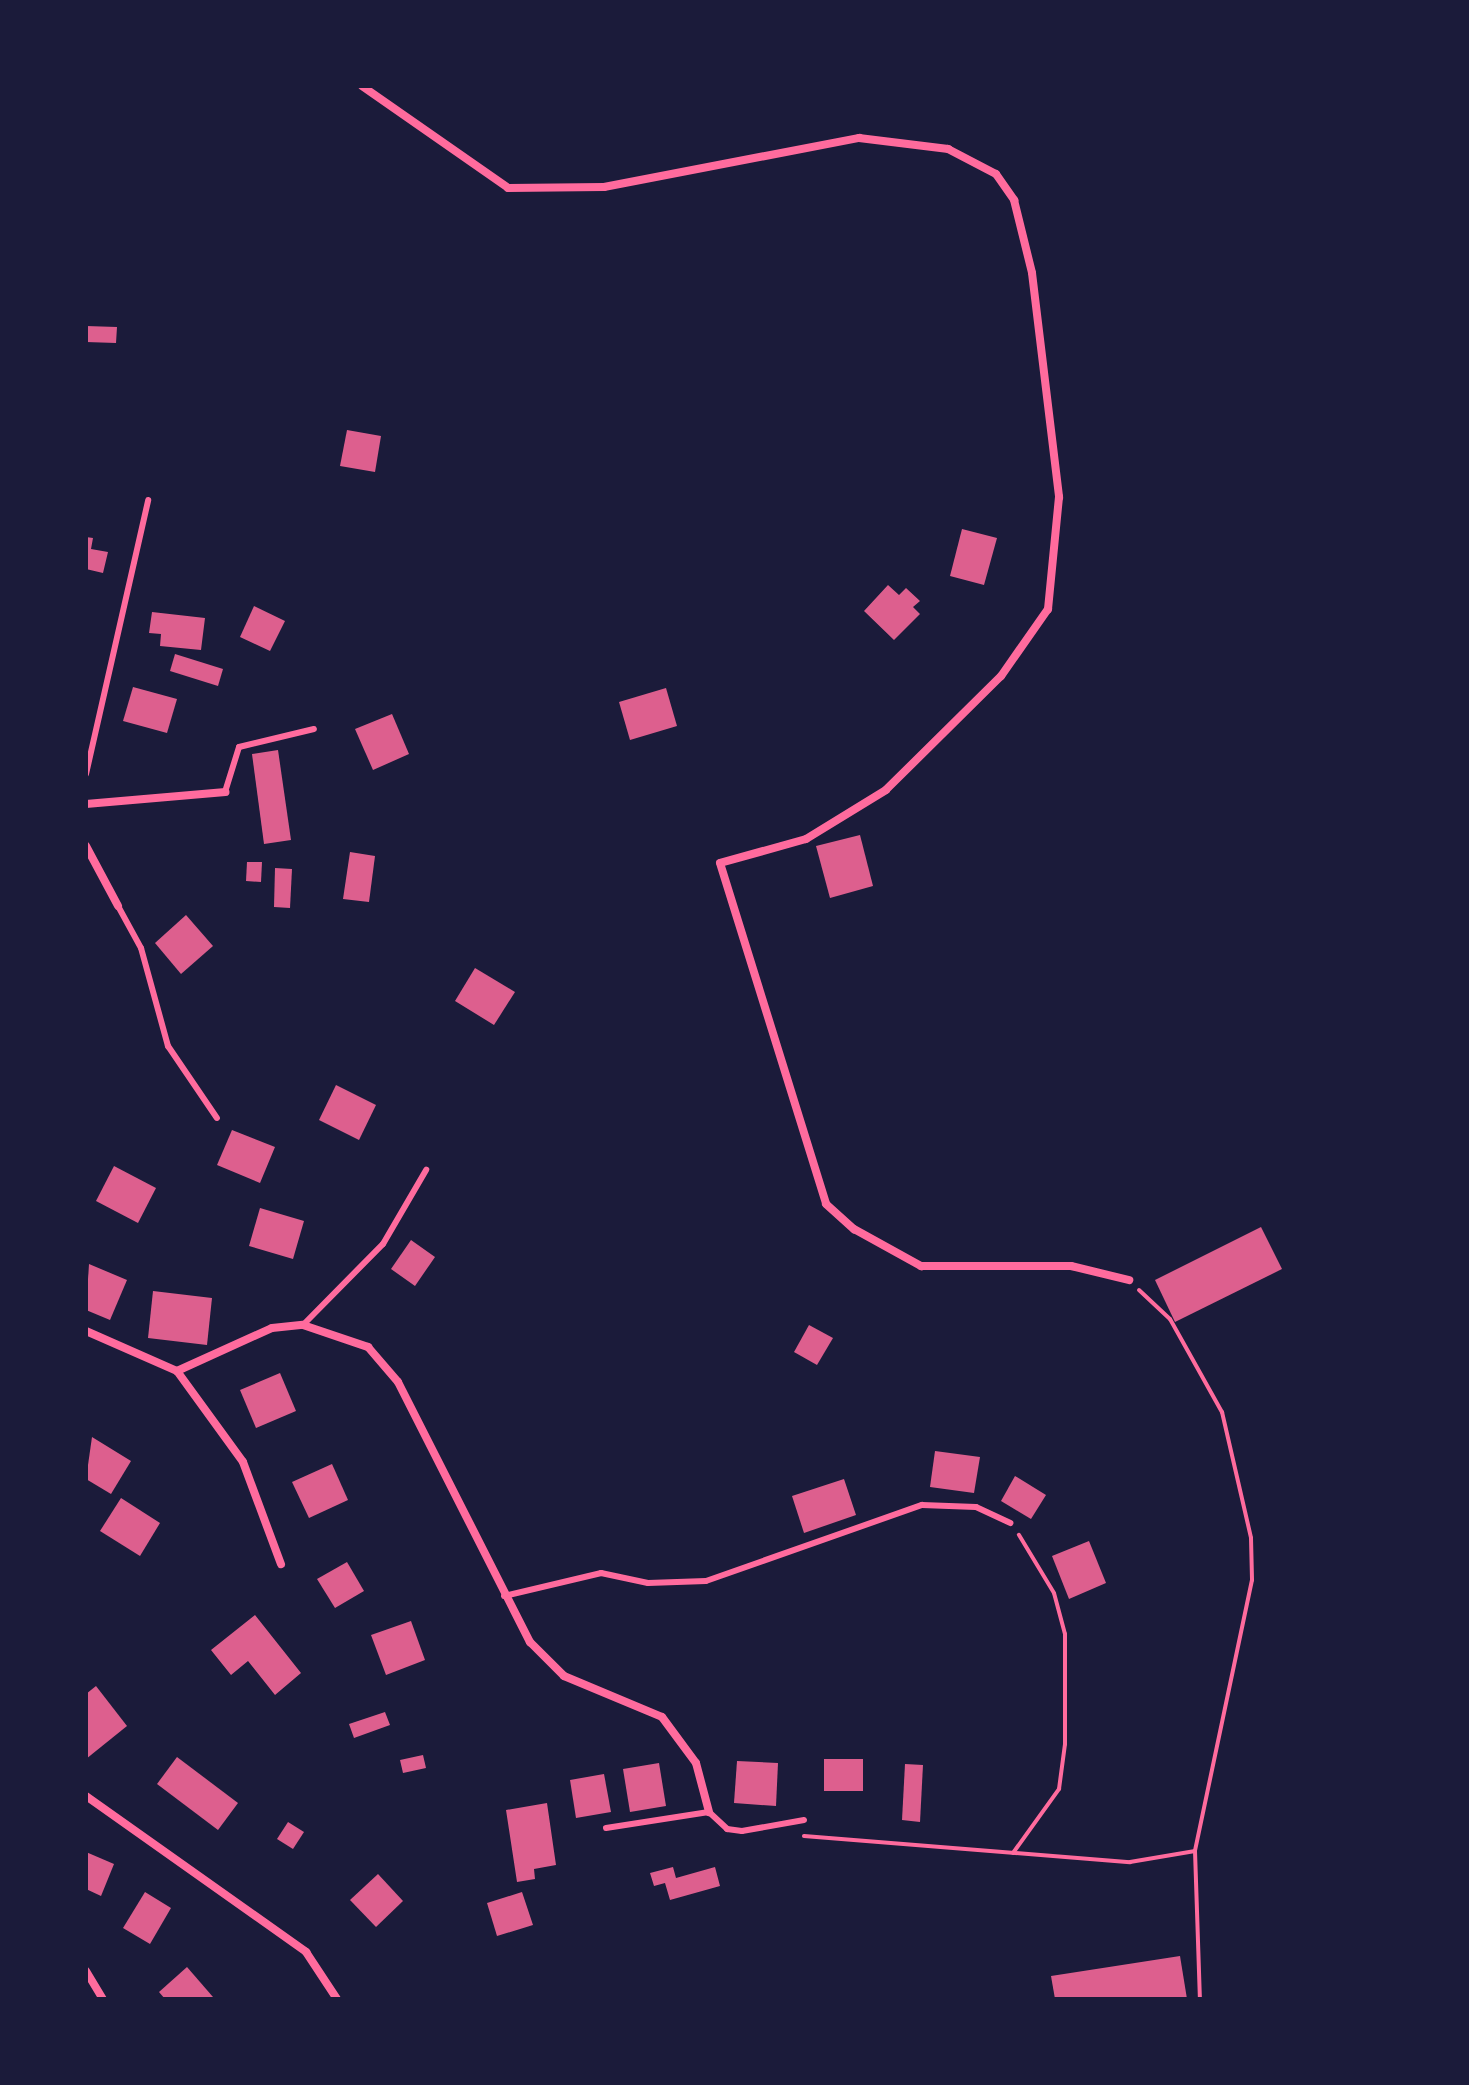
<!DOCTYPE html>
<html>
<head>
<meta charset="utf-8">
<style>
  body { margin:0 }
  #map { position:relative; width:1469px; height:2085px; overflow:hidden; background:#1b1b3a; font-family:"Golos Text",sans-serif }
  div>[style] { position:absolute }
  .building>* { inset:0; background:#dd5f8e }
  .path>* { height:4px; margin:-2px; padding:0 2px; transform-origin:2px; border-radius:2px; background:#ff6b9d }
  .service>* { height:6px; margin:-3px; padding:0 3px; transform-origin:3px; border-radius:3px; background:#ff6b9d }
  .minor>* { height:8px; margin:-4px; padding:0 4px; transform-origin:4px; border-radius:4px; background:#ff6b9d }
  span { translate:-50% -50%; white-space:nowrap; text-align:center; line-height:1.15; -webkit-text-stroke:8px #1b1b3a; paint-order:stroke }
  .frame { position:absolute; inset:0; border:88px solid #1b1b3a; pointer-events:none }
</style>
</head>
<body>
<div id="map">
  <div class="building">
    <i style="clip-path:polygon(86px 326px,117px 327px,116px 343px,86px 342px)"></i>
    <i style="clip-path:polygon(347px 430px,381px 436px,375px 472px,340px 466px)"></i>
    <i style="clip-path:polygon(962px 529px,997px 538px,984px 585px,950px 576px)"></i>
    <i style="clip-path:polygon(86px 537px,93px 538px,91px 549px,108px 552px,103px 573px,86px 569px)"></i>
    <i style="clip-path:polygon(888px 585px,899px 595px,906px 588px,920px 601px,913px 607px,920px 614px,894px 640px,864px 611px)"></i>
    <i style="clip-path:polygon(254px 606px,285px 621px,270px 651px,240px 637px)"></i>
    <i style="clip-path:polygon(152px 612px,205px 618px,201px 650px,160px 646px,161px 634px,149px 633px)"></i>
    <i style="clip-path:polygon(175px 654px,223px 669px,218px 686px,170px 671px)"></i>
    <i style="clip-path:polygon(133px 687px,177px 699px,167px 733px,123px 721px)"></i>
    <i style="clip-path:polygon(666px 688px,677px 726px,630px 740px,619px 702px)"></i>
    <i style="clip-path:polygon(392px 714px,409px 754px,373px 770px,355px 729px)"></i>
    <i style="clip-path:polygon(278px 750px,291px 840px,264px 844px,252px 754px)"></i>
    <i style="clip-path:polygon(860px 835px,873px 886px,830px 898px,816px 846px)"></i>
    <i style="clip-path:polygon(350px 852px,375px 856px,369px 902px,343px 899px)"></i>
    <i style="clip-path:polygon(247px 862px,262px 862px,261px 882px,246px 881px)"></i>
    <i style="clip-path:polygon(275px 868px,292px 869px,290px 908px,274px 907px)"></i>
    <i style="clip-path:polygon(186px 915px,213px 946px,181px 974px,155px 943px)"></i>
    <i style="clip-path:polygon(475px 968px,515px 992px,494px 1025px,455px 1001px)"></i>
    <i style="clip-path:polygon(336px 1085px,376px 1105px,359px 1140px,319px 1120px)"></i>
    <i style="clip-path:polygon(232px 1130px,275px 1147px,260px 1183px,217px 1165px)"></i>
    <i style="clip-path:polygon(114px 1166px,156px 1188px,138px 1223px,96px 1201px)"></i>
    <i style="clip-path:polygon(260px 1208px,304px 1221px,293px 1259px,249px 1246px)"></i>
    <i style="clip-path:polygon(1261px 1227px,1282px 1269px,1175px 1322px,1155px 1280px)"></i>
    <i style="clip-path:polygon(411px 1240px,435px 1257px,415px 1286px,391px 1269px)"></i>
    <i style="clip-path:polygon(89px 1264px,127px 1280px,110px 1320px,86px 1310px)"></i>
    <i style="clip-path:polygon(153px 1291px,212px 1298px,207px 1345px,148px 1338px)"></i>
    <i style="clip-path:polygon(809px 1325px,833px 1338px,817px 1365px,794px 1352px)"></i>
    <i style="clip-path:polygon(280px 1373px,296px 1411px,256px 1428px,240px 1390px)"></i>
    <i style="clip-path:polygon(92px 1437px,131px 1461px,111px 1494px,86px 1479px)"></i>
    <i style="clip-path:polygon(935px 1451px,980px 1457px,974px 1493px,930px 1487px)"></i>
    <i style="clip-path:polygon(332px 1464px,348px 1500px,309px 1518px,292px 1482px)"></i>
    <i style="clip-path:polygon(1015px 1476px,1046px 1495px,1031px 1519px,1001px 1501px)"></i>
    <i style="clip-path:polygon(844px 1479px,856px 1515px,804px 1533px,792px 1496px)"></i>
    <i style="clip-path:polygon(121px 1498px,160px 1523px,140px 1556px,100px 1531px)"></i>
    <i style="clip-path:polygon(1089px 1541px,1106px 1583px,1069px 1599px,1052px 1556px)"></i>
    <i style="clip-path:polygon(347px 1562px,364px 1591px,335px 1608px,317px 1579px)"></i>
    <i style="clip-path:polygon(255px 1615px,301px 1673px,275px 1695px,248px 1661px,231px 1675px,211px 1650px)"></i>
    <i style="clip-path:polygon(411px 1621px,425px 1660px,386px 1675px,371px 1635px)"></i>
    <i style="clip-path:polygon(96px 1686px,127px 1726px,86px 1759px,86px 1694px)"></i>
    <i style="clip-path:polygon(385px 1712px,390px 1725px,354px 1738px,349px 1724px)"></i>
    <i style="clip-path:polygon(423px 1755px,426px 1768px,403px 1773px,400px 1760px)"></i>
    <i style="clip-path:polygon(177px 1757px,238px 1803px,218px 1830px,157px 1784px)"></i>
    <i style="clip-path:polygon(824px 1759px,863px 1759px,863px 1791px,824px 1791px)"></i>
    <i style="clip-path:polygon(737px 1761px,778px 1763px,776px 1806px,734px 1803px)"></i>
    <i style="clip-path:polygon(659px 1763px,666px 1806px,630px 1812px,623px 1769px)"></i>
    <i style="clip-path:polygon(905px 1764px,923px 1765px,920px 1822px,902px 1820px)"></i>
    <i style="clip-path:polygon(604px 1774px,611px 1812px,576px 1818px,570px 1780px)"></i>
    <i style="clip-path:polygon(547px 1803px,556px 1865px,534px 1869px,535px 1879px,517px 1882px,506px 1810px)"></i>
    <i style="clip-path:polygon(288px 1822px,304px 1832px,293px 1849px,277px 1839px)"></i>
    <i style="clip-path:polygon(86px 1852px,114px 1864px,101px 1896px,86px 1889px)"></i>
    <i style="clip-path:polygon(673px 1867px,676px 1878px,715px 1867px,720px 1886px,670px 1900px,665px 1883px,654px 1886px,650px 1873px)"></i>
    <i style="clip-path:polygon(378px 1874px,403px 1901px,376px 1927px,350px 1900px)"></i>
    <i style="clip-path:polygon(145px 1892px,171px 1908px,150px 1944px,123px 1928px)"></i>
    <i style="clip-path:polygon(522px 1892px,533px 1925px,497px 1936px,487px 1903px)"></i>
    <i style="clip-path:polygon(1180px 1956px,1187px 1999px,1055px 1999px,1051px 1976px)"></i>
    <i style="clip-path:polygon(187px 1967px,213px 1997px,211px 1999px,165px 1999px,159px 1992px)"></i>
  </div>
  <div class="path">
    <i style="left:1139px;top:1290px;width:42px;rotate:43.1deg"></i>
    <i style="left:1170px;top:1319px;width:107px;rotate:60.8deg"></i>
    <i style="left:1222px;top:1412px;width:129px;rotate:77deg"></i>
    <i style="left:1251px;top:1538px;width:42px;rotate:88.6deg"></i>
    <i style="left:1252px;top:1580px;width:277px;rotate:101.9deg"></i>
    <i style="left:1195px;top:1851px;width:148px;rotate:88.1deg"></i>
    <i style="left:804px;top:1836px;width:327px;rotate:4.6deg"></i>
    <i style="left:1130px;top:1862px;width:66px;rotate:-9.6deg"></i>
    <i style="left:1013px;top:1853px;width:79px;rotate:-54.3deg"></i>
    <i style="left:1059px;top:1789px;width:45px;rotate:-82.4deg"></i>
    <i style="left:1065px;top:1744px;width:110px;rotate:-90deg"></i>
    <i style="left:1065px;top:1634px;width:42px;rotate:-105deg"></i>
    <i style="left:1054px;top:1593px;width:68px;rotate:-121.1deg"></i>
  </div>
  <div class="service">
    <i style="left:86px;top:774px;width:281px;rotate:-77.2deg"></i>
    <i style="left:225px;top:792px;width:47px;rotate:-72.7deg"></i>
    <i style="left:239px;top:747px;width:77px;rotate:-13.5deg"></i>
    <i style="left:118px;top:906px;width:48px;rotate:61.3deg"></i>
    <i style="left:141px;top:948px;width:102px;rotate:74.6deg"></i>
    <i style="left:168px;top:1046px;width:87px;rotate:55.8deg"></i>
    <i style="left:303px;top:1325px;width:114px;rotate:-45.4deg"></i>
    <i style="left:383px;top:1244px;width:86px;rotate:-59.8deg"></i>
    <i style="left:504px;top:1596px;width:100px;rotate:-13.3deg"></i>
    <i style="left:601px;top:1573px;width:48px;rotate:12deg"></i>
    <i style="left:648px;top:1583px;width:58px;rotate:-2deg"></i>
    <i style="left:706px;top:1581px;width:229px;rotate:-19.4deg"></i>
    <i style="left:922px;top:1505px;width:54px;rotate:2.1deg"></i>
    <i style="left:976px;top:1507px;width:38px;rotate:25deg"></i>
    <i style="left:606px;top:1828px;width:104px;rotate:-8.8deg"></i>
    <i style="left:709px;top:1812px;width:25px;rotate:43deg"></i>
    <i style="left:727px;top:1829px;width:15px;rotate:8deg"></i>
    <i style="left:742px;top:1831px;width:63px;rotate:-10.1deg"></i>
  </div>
  <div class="minor">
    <i style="left:362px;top:86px;width:178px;rotate:34.9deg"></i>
    <i style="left:508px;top:188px;width:96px;rotate:-0.6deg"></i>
    <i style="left:604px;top:187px;width:260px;rotate:-10.9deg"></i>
    <i style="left:859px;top:138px;width:90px;rotate:7deg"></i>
    <i style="left:948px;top:149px;width:54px;rotate:27.5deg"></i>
    <i style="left:996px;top:174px;width:32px;rotate:55deg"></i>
    <i style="left:1014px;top:200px;width:75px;rotate:76.1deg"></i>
    <i style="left:1032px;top:273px;width:226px;rotate:83.1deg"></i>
    <i style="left:1059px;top:497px;width:113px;rotate:95.6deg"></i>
    <i style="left:1048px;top:609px;width:82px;rotate:125deg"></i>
    <i style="left:1001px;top:676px;width:162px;rotate:135.3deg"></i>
    <i style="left:886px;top:790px;width:94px;rotate:148.5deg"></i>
    <i style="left:806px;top:839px;width:89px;rotate:164.4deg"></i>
    <i style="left:720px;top:863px;width:357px;rotate:72.7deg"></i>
    <i style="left:826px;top:1204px;width:38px;rotate:42deg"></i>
    <i style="left:854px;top:1229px;width:77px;rotate:28.9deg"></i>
    <i style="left:921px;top:1266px;width:150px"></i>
    <i style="left:1071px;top:1266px;width:60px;rotate:13.6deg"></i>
    <i style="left:86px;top:804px;width:140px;rotate:-4.9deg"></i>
    <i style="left:86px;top:846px;width:68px;rotate:61.9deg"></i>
    <i style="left:86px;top:1331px;width:99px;rotate:23.7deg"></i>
    <i style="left:177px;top:1371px;width:104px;rotate:-24.4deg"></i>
    <i style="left:272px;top:1328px;width:31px;rotate:-6deg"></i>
    <i style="left:303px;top:1325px;width:69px;rotate:18.7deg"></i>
    <i style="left:368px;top:1347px;width:46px;rotate:49.4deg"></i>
    <i style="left:398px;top:1382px;width:292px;rotate:63.1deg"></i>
    <i style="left:530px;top:1642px;width:48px;rotate:45deg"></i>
    <i style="left:564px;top:1676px;width:106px;rotate:22.7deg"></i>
    <i style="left:662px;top:1717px;width:57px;rotate:53.5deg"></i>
    <i style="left:696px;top:1763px;width:51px;rotate:75.1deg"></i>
    <i style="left:177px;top:1371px;width:112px;rotate:54deg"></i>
    <i style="left:243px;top:1462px;width:109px;rotate:69.6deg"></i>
    <i style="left:86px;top:1796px;width:270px;rotate:35.3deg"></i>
    <i style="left:306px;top:1952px;width:56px;rotate:56.6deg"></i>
    <i style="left:86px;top:1971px;width:33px;rotate:59deg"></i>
  </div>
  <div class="frame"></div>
</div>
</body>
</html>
